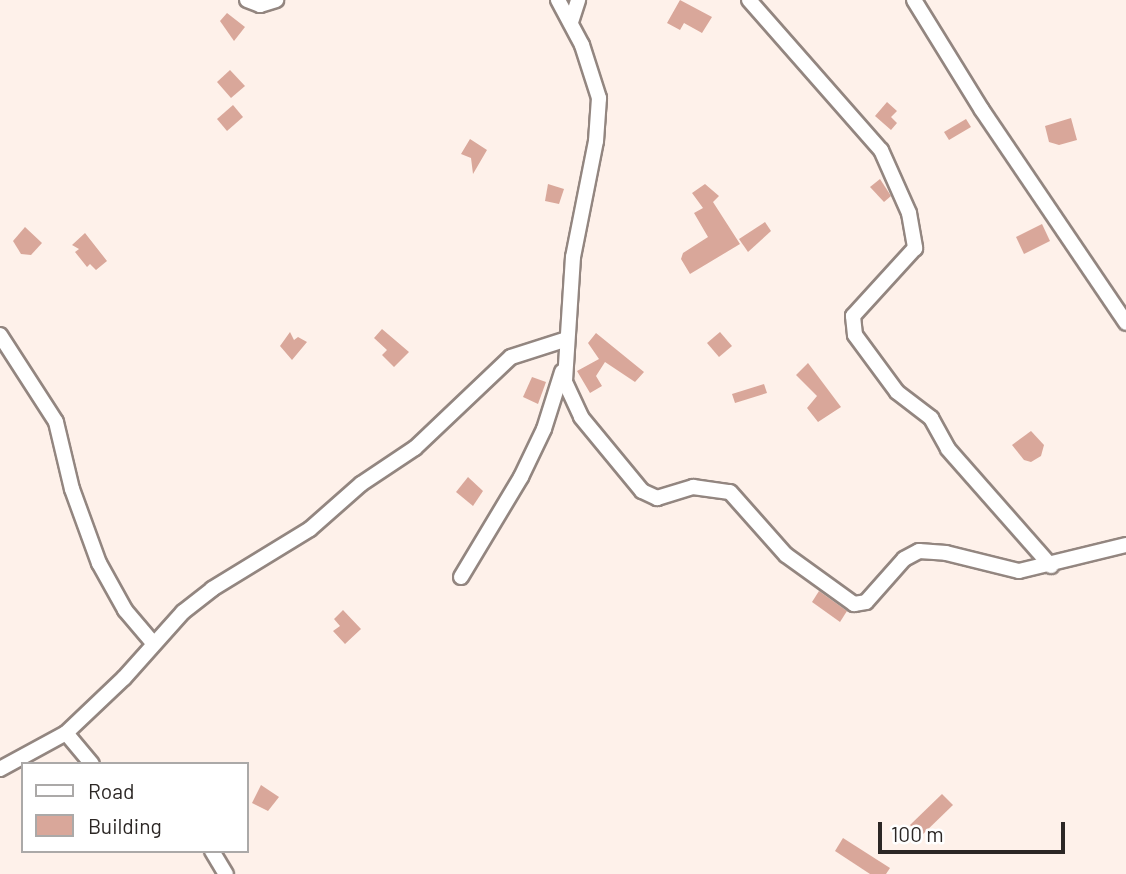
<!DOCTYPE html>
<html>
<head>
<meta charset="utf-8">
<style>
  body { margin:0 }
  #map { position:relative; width:1126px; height:874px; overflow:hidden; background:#fef1ea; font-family:Barlow,sans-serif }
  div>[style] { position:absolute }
  .building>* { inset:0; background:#d9a79a }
  .roads { filter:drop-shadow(2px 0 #938680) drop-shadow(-2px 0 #938680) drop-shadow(0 2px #938680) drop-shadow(0 -2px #938680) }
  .minor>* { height:14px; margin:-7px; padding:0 7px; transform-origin:7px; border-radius:7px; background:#fff }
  span { translate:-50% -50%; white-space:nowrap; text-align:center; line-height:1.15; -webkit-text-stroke:5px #fff; paint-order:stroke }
  .legend { position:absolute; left:21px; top:762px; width:228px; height:91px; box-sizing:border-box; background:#fff; border:2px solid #aba9a8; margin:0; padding:9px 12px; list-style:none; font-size:21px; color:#2c2725 }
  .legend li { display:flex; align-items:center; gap:14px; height:35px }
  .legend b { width:35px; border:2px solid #aba9a8 }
  .scale { position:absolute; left:878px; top:822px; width:187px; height:32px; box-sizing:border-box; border:4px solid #2c2725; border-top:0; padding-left:9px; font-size:21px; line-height:24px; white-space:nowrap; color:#2c2725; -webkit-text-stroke:5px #fff; paint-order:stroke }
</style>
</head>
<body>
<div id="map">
  <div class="building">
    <i style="clip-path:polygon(680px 0,712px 17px,702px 33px,684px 23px,680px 30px,667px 23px)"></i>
    <i style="clip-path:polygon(227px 13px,245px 27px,234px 41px,220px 21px)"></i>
    <i style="clip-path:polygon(230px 70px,245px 86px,231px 98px,217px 82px)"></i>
    <i style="clip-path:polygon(887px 102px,897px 111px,891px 117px,897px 123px,891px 130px,875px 116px)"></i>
    <i style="clip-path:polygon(233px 105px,243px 117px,227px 131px,217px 119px)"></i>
    <i style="clip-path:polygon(1071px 118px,1077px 140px,1059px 145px,1049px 142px,1045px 126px)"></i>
    <i style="clip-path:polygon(966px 119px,971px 127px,949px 140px,944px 132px)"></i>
    <i style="clip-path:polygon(470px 139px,487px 150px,473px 174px,471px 158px,461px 154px)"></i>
    <i style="clip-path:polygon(880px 179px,891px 196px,884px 202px,870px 187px)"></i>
    <i style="clip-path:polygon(548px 184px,564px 189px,559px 204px,545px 201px)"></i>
    <i style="clip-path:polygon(705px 184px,719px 196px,713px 202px,740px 244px,690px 274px,681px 259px,683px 253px,708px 237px,694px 213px,703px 208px,692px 193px)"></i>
    <i style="clip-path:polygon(765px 222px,771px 231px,748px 252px,739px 239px)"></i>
    <i style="clip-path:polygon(1042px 224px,1050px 241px,1024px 254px,1016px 237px)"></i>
    <i style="clip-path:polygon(25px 227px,42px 243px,31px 255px,21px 254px,13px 241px)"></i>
    <i style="clip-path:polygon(85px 233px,107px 261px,96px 270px,90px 264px,87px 267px,75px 252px,79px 249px,72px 245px)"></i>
    <i style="clip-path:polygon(382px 329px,409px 352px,394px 367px,382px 355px,387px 350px,374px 338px)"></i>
    <i style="clip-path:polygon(290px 332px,294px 340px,298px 337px,307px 342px,292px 360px,280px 346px)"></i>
    <i style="clip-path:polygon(720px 332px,732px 346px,719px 357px,707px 343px)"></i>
    <i style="clip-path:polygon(596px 333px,644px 372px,635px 382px,605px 362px,596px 376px,602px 386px,590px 393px,577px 371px,599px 359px,588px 343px)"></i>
    <i style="clip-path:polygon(808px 363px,841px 407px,818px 422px,807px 408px,817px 396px,796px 375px)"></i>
    <i style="clip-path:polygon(532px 377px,546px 382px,538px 404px,523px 397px)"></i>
    <i style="clip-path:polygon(764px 384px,767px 393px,735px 403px,732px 394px)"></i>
    <i style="clip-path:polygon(1031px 431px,1044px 445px,1041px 456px,1031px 462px,1024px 460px,1012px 445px)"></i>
    <i style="clip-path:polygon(468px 477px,483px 491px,473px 506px,456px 492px)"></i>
    <i style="clip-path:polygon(819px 591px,847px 611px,840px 622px,812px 602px)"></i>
    <i style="clip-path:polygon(343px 610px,361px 629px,345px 644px,333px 631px,340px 626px,334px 619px)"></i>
    <i style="clip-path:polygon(261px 785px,279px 797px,268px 811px,252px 803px)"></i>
    <i style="clip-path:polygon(942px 794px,953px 805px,921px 836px,910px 825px)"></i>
    <i style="clip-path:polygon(843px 838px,890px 868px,886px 874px,870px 874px,835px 851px)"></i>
  </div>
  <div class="roads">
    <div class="minor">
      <i style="left:247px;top:0;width:14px;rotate:21deg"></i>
      <i style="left:260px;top:5px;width:17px;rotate:-17deg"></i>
      <i style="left:558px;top:0;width:51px;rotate:61.9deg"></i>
      <i style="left:582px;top:45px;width:56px;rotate:72.2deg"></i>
      <i style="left:599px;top:98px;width:43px;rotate:94deg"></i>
      <i style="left:596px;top:141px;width:118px;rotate:101.2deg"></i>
      <i style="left:573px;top:257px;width:125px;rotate:93.7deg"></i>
      <i style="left:565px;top:382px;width:38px;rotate:65deg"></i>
      <i style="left:581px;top:417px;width:96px;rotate:50.5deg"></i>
      <i style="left:642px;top:491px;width:17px;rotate:25deg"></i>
      <i style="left:657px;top:498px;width:38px;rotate:-17deg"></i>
      <i style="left:693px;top:487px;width:37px;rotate:8deg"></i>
      <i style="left:730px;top:492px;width:84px;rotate:48.4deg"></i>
      <i style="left:786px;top:555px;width:84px;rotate:35.8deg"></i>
      <i style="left:854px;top:604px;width:12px;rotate:-9deg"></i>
      <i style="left:866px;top:602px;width:57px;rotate:-48.5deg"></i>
      <i style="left:904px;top:559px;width:17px;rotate:-28deg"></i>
      <i style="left:919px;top:551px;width:27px;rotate:4deg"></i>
      <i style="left:946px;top:553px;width:75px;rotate:13.9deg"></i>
      <i style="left:1019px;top:571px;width:110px;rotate:-13.7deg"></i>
      <i style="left:749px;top:0;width:200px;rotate:48.7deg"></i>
      <i style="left:881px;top:150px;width:69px;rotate:66deg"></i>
      <i style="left:909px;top:213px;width:36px;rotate:80deg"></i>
      <i style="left:915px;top:248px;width:92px;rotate:132.4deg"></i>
      <i style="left:853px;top:316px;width:19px;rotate:84deg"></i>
      <i style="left:855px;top:335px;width:71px;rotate:53.6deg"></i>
      <i style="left:897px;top:392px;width:43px;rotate:37.4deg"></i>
      <i style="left:931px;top:418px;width:35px;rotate:61deg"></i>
      <i style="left:948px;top:449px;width:156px;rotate:48.6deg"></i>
      <i style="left:914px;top:0;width:129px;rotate:58.3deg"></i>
      <i style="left:982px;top:110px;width:257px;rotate:55.9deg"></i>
      <i style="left:571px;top:22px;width:23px;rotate:-72deg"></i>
      <i style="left:0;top:335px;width:103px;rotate:57.2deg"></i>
      <i style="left:56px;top:422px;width:69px;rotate:76.6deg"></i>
      <i style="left:72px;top:489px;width:79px;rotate:70deg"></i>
      <i style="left:99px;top:563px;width:54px;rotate:61deg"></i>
      <i style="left:125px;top:610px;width:43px;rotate:49.7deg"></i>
      <i style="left:461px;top:577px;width:117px;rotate:-59deg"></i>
      <i style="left:521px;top:477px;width:53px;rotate:-64.4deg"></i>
      <i style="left:544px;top:429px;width:60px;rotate:-72.5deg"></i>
      <i style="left:66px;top:733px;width:40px;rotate:50deg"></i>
      <i style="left:0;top:769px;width:75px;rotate:-28.6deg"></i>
      <i style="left:66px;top:733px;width:80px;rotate:-43.5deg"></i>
      <i style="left:124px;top:678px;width:89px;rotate:-48.2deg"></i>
      <i style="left:183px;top:612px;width:37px;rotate:-38deg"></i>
      <i style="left:212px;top:589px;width:115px;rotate:-31.5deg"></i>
      <i style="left:310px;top:529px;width:68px;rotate:-41.4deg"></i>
      <i style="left:361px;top:484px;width:65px;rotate:-33.7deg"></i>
      <i style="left:415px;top:448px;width:132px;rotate:-43.5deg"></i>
      <i style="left:511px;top:357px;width:59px;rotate:-17.8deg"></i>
      <i style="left:212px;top:851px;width:27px;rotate:59deg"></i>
    </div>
  </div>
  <ul class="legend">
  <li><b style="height:9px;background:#fff"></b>Road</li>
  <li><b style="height:19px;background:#d9a79a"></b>Building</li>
  </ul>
  <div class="scale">100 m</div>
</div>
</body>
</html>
